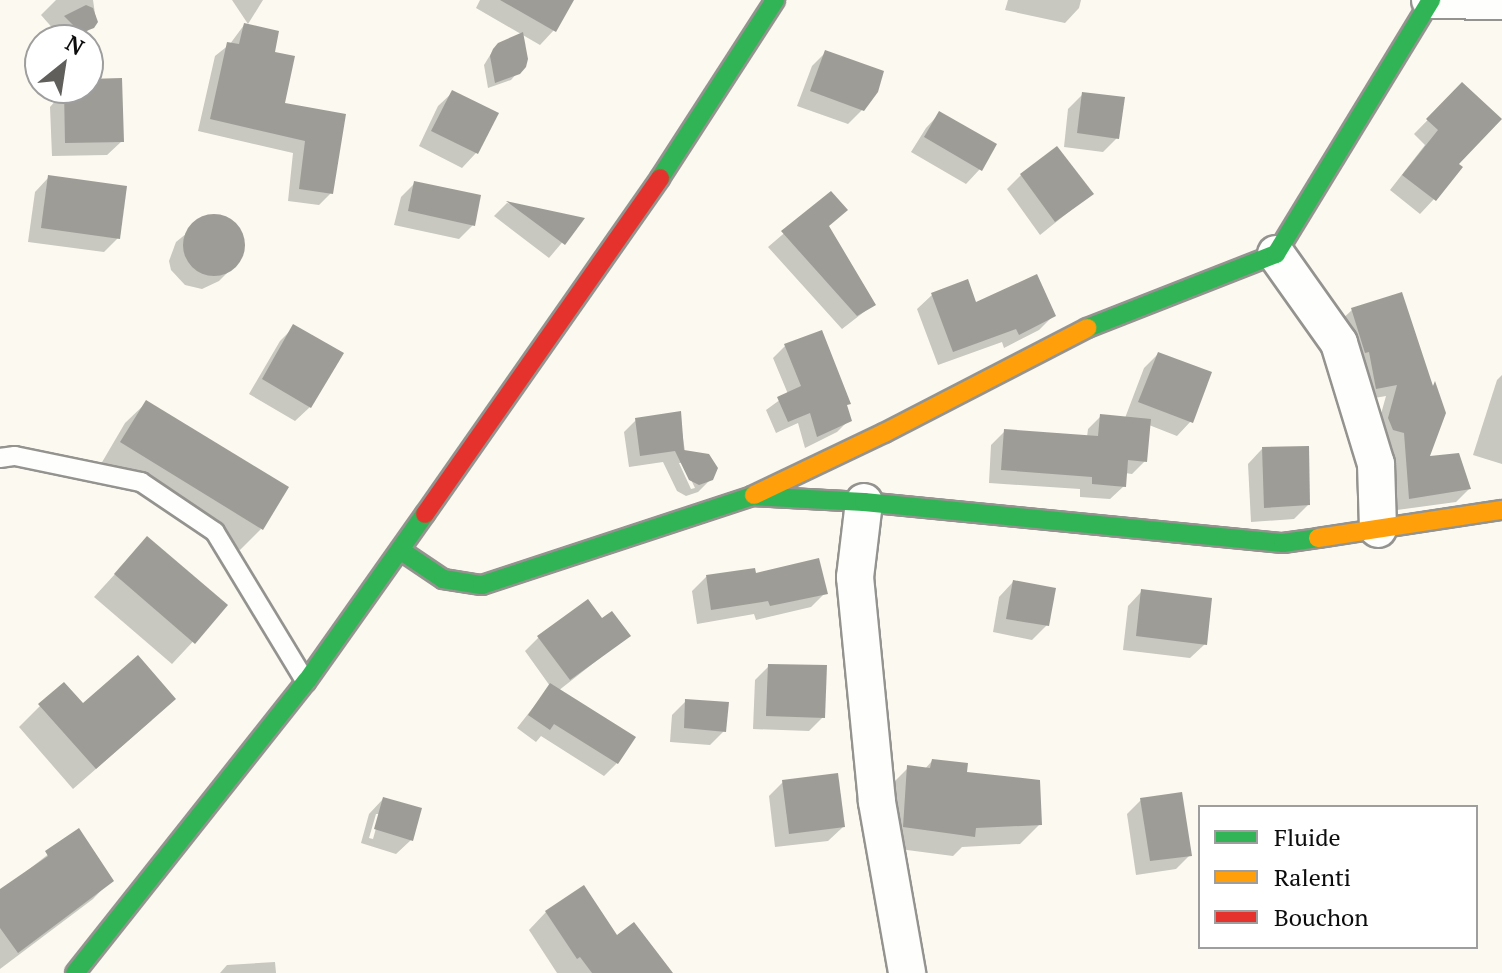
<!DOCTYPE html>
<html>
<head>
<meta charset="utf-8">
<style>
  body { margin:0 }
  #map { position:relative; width:1502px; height:973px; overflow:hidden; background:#fbf9f0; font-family:"PT Serif",serif }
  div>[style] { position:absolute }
  .shadow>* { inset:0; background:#0003 }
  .building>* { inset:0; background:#9e9c96 }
  .round { border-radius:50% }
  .roads { filter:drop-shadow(2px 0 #94938f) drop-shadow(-2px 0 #94938f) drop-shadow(0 2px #94938f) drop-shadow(0 -2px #94938f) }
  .lane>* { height:18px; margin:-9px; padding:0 9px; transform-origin:9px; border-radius:9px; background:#fefefd }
  .street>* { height:36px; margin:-18px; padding:0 18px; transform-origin:18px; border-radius:18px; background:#fefefd }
  .fast>* { height:18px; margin:-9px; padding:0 9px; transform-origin:9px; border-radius:9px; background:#30b455 }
  .slow>* { height:18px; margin:-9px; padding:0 9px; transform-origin:9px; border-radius:9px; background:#ff9f0a }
  .jam>* { height:18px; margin:-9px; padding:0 9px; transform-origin:9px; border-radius:9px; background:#e5322d }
  span { translate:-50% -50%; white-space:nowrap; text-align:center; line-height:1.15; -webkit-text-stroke:8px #fff; paint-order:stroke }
  .legend { position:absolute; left:1198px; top:805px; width:280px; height:144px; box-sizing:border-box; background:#fff; border:2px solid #9e9e9e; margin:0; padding:10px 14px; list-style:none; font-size:24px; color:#0c0c0c }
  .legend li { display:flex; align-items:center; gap:16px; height:40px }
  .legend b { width:40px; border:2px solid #9e9e9e }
  .north { position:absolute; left:24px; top:24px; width:80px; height:80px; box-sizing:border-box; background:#fff; border:2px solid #9e9e9e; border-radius:50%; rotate:30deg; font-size:22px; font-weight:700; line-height:32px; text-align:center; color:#0c0c0c }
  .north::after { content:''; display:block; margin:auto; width:28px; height:36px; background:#605f5c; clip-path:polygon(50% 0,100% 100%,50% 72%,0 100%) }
</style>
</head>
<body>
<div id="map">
  <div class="shadow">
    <i style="clip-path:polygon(56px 0,93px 0,96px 21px,80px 40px,63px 40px,41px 15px)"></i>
    <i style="clip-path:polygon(232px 0,263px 0,248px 24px)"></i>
    <i style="clip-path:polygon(480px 0,571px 0,554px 30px,540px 45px,476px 8px)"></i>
    <i style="clip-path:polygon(1008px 0,1081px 0,1079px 8px,1065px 23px,1005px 10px)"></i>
    <i style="clip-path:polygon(244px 25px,272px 53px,283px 105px,344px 116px,331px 193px,319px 205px,288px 201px,293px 153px,198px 131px,215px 56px,230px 44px)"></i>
    <i style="clip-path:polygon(492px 52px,518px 72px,511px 80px,488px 88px,484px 65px)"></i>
    <i style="clip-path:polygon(826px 52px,862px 110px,848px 124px,797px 106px,812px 66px)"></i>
    <i style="clip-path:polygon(88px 81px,122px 141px,107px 155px,52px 156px,50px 107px,67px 88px,88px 88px)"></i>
    <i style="clip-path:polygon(1462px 85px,1456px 164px,1434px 199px,1420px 214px,1390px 190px,1425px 145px,1414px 134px)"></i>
    <i style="clip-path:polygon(453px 92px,496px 114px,476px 153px,462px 168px,419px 146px,438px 106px)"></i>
    <i style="clip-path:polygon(1083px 94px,1117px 138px,1103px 152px,1064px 147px,1068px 109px)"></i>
    <i style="clip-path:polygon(940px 113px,980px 169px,966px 184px,911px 152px,926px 128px)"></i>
    <i style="clip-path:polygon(1021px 175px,1091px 194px,1040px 235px,1007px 189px)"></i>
    <i style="clip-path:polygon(49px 177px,118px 238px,104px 252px,28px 242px,35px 192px)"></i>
    <i style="clip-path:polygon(415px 183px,473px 225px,459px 239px,394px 225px,401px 197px)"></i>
    <i style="clip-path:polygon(830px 194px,827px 227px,873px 305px,842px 329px,768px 247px)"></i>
    <i style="clip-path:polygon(507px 203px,582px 219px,549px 258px,494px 216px)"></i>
    <i style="clip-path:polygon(208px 216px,227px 219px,240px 232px,242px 250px,234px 266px,219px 281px,202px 289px,185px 285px,171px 270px,169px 261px,176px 242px)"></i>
    <i style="clip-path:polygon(967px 282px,975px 304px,1054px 315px,1039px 330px,1004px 348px,1002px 342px,938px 365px,917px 309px,932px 295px)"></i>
    <i style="clip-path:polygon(1352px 310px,1432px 387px,1435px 384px,1427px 458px,1469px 489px,1456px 502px,1397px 510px,1392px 446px,1381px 442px,1376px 432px,1386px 396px,1363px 400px,1339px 322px)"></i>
    <i style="clip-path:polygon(294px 327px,310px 407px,295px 421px,249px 394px,280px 341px)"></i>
    <i style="clip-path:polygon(785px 346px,845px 406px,849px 420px,837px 432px,805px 448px,798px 423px,776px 433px,766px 410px,788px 394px,773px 358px)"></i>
    <i style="clip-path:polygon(1158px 354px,1191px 421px,1177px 436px,1149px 425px,1145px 461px,1132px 474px,1125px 473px,1124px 486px,1110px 499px,1080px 497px,1080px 489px,989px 483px,991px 445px,1005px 431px,1087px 437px,1088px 429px,1101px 416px,1125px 418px,1144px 368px)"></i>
    <i style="clip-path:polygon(1502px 375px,1502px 464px,1473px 455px,1497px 380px)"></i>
    <i style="clip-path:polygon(147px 402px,261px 529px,240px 550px,101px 464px,125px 423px)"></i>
    <i style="clip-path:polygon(evenodd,679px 414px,685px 451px,711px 479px,698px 492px,686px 496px,677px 491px,663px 462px,629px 467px,624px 432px,636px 420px,679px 414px,679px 463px,683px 463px,695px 488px,691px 489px,679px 463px)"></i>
    <i style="clip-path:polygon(1262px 449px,1308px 505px,1294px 519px,1251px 522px,1248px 464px)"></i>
    <i style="clip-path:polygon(147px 539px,226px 606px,172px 664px,94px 597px)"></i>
    <i style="clip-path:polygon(754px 575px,825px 593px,811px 607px,756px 620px,754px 614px,697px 624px,692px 591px,706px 577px)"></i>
    <i style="clip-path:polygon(1013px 582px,1047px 625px,1032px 640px,993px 632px,999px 597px)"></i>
    <i style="clip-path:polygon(1142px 591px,1205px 644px,1190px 658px,1123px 650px,1128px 606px)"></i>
    <i style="clip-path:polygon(601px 621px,628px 636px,558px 691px,617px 763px,604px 776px,541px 736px,536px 742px,517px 728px,550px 686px,525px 651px,539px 637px)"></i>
    <i style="clip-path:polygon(769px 666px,823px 717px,809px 731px,753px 729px,755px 680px)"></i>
    <i style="clip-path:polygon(686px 701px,724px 731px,710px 745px,670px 742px,672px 715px)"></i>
    <i style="clip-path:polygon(40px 706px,83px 706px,152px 720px,73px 789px,19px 727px)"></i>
    <i style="clip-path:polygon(932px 761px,965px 774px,1040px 824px,1020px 844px,962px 847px,953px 856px,884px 847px,888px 788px,908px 768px,924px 770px)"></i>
    <i style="clip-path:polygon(783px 782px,843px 827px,828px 841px,775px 847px,769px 796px)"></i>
    <i style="clip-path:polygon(evenodd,383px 799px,411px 840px,396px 854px,361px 843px,369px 814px,383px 799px,376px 814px,380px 814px,373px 839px,369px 838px,376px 814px)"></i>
    <i style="clip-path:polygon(1141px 800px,1190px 855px,1176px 869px,1136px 875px,1127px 814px)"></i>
    <i style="clip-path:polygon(78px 831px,111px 880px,93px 899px,0 969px,0 892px)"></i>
    <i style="clip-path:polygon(546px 912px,616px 938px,671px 973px,557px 973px,529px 930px)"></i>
    <i style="clip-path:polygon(275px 962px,276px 973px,220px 973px,227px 965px)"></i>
  </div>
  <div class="building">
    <i style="clip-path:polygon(500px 0,574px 0,556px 32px)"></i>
    <i style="clip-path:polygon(86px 5px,93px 8px,98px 22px,94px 28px,81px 33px,64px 16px)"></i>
    <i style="clip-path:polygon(244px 23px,279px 31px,275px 52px,295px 56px,285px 103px,346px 114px,333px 194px,299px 189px,305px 141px,210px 119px,227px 42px,239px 44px)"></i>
    <i style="clip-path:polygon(523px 32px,528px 59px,526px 67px,520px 74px,495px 83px,490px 56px,493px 49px,498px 43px)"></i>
    <i style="clip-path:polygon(825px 50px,884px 71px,878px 92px,864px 111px,810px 91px)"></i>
    <i style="clip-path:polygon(122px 78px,124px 142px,65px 143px,64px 90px,88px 88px,88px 79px)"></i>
    <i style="clip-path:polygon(1462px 82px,1502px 119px,1459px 164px,1463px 167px,1436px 201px,1402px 175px,1438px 130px,1426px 119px)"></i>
    <i style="clip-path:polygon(452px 90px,499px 113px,478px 154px,431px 131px)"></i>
    <i style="clip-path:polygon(1082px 92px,1125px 97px,1119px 139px,1077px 133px)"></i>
    <i style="clip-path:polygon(939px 111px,997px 144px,982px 171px,924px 137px)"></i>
    <i style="clip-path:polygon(1057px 146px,1094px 194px,1055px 222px,1020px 174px)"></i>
    <i style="clip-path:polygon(48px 175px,127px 186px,120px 239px,41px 228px)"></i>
    <i style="clip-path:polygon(414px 181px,481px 195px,475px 226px,408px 211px)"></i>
    <i style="clip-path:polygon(831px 191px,848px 210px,829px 226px,876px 305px,857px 316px,781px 231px)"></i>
    <i style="clip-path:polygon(506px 201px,585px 218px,565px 245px)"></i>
    <i class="round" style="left:183px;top:214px;width:62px;height:62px"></i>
    <i style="clip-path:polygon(1037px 274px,1056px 316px,1019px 335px,1016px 329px,953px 352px,931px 293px,968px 279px,976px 302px)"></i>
    <i style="clip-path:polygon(1402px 292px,1433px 386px,1435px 381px,1446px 413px,1430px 456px,1459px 453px,1471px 489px,1409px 499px,1404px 433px,1393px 430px,1388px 418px,1397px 385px,1376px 389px,1369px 352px,1365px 353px,1351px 308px)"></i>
    <i style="clip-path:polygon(293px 324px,344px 353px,311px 408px,262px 379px)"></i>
    <i style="clip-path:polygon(822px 330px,851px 404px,847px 405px,852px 421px,817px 437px,810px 413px,788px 422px,777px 397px,801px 386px,784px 344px)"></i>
    <i style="clip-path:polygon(1158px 352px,1212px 372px,1193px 423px,1138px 402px)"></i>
    <i style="clip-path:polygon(146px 400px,289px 487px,263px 530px,120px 442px)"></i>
    <i style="clip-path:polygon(681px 411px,684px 450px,709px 454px,718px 468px,713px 480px,699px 485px,689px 480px,675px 451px,640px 456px,635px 418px)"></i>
    <i style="clip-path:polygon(1100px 414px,1151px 419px,1147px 462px,1128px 460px,1126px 487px,1092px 484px,1092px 477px,1001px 470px,1004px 429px,1098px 436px)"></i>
    <i style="clip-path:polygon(1309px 446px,1310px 505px,1264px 508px,1262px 447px)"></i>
    <i style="clip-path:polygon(147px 536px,228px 605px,195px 644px,114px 574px)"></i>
    <i style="clip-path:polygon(819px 558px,828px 594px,770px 606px,768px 601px,711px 610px,706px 575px,755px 568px,756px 573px)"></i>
    <i style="clip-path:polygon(1013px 580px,1056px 588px,1049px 626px,1006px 619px)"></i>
    <i style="clip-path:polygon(1141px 589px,1212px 598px,1207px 645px,1136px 636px)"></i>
    <i style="clip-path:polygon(588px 599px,602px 618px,612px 611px,631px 636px,570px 680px,537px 636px)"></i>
    <i style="clip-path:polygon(138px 655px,176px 699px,96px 769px,38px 704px,64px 682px,83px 703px)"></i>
    <i style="clip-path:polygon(768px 664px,827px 665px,825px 718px,766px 716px)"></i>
    <i style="clip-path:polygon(550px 683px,636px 737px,618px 764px,554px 724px,550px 730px,528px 715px)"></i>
    <i style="clip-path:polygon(685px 699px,729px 702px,726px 732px,684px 728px)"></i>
    <i style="clip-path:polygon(932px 759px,968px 763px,967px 772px,1040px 780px,1042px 825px,976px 828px,975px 837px,903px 827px,907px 765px,930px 768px)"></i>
    <i style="clip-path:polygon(838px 773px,845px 827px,789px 834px,782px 780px)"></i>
    <i style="clip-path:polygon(1182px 792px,1192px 856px,1150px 861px,1140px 798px)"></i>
    <i style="clip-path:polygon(383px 797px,422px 808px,413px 841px,374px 829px)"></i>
    <i style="clip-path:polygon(79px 828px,114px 881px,18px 953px,0 928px,0 889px,48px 856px,45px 851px)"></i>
    <i style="clip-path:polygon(584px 885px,617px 935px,634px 922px,673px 973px,592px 973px,580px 957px,577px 959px,545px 911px)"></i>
  </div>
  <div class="roads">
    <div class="lane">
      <i style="left:0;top:458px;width:15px;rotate:-8deg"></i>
      <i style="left:15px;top:456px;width:129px;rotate:11.7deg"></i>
      <i style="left:141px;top:482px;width:89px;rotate:34deg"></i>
      <i style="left:215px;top:532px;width:175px;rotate:58.8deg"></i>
    </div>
    <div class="street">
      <i style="left:1430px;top:0;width:72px;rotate:0.8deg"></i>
      <i style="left:1276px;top:254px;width:109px;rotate:54.7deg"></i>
      <i style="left:1339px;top:343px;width:127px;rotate:73deg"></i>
      <i style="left:1376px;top:464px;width:65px;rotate:88.2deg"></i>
      <i style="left:864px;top:502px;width:76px;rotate:96.8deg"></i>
      <i style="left:855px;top:577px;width:226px;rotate:84.4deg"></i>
      <i style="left:877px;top:802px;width:174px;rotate:80deg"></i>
    </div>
    <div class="fast">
      <i style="left:660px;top:178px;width:212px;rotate:-57.1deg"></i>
      <i style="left:1087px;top:328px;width:203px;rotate:-21.4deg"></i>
      <i style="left:1276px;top:254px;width:298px;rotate:-58.6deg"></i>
      <i style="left:400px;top:550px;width:52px;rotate:34deg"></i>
      <i style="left:443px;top:579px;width:39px;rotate:9deg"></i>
      <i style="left:482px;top:585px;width:284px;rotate:-18.2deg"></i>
      <i style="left:752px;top:496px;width:112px;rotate:3.1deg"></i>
      <i style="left:864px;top:502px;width:421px;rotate:5.6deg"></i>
      <i style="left:1283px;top:543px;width:35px;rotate:-8deg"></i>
      <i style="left:75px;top:973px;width:372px;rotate:-51.6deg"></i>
      <i style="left:306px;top:682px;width:206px;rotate:-54.7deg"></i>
    </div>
    <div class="slow">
      <i style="left:754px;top:495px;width:144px;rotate:-25.5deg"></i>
      <i style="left:884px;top:433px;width:229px;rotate:-27.3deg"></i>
      <i style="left:1318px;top:538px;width:186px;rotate:-8.7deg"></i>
    </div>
    <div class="jam">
      <i style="left:425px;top:514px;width:410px;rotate:-55deg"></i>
    </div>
  </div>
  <ul class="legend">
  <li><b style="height:10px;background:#30b455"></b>Fluide</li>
  <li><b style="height:10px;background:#ff9f0a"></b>Ralenti</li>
  <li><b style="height:10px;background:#e5322d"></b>Bouchon</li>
  </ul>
  <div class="north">N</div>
</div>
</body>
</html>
